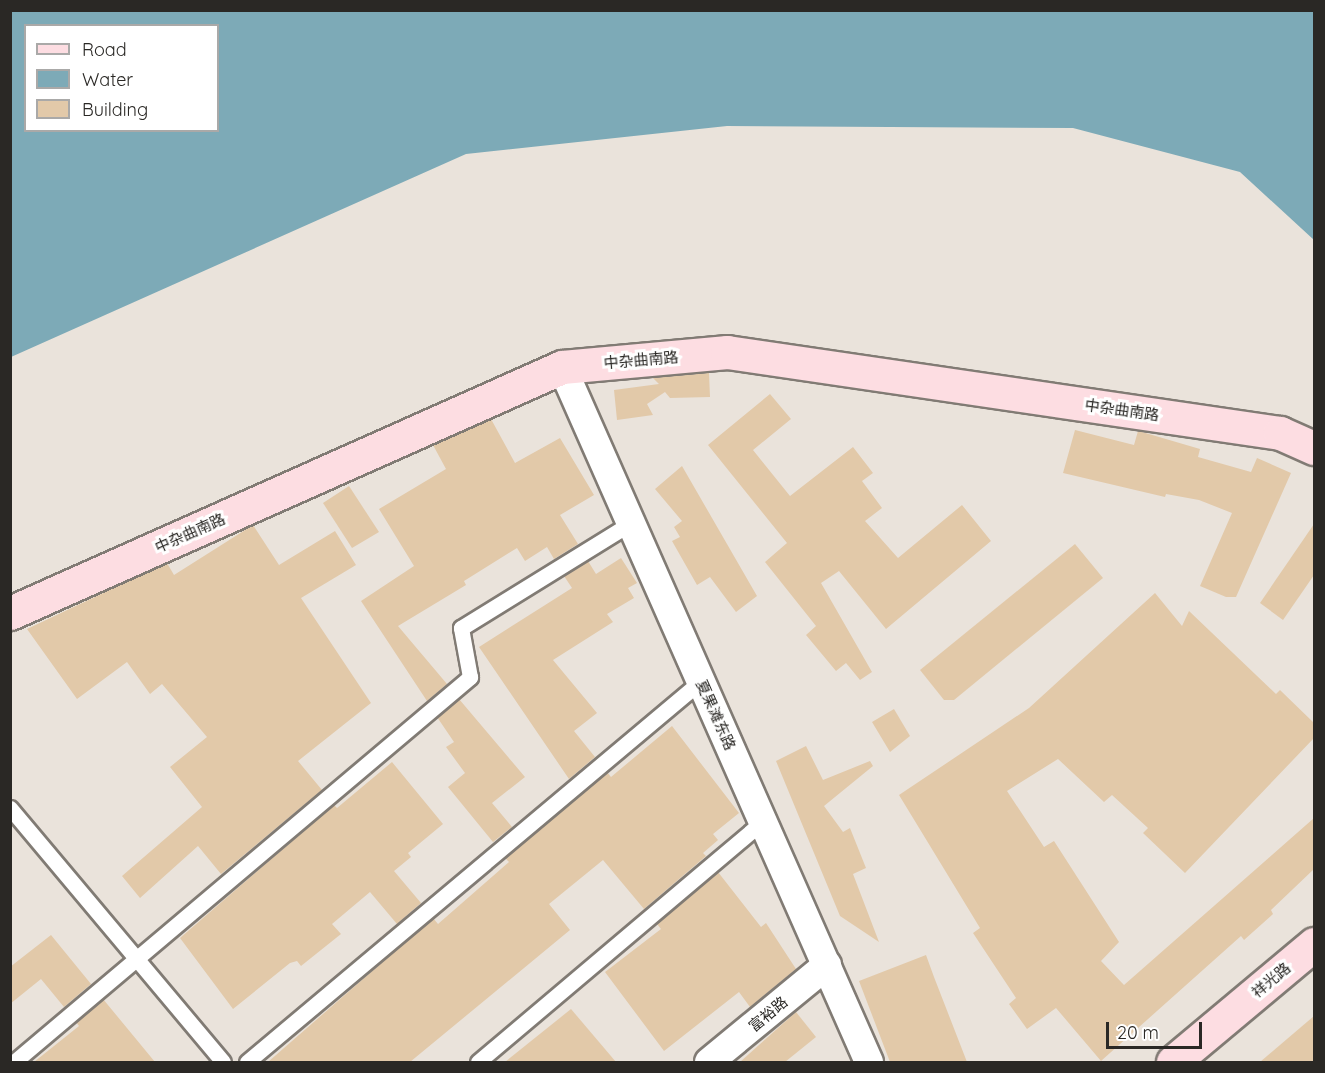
<!DOCTYPE html>
<html>
<head>
<meta charset="utf-8">
<style>
  body { margin:0 }
  #map { position:relative; width:1325px; height:1073px; overflow:hidden; background:#eae3db; font-family:Quicksand,"Noto Sans SC",sans-serif }
  div>[style] { position:absolute }
  .water>* { inset:0; background:#7daab7 }
  .building>* { inset:0; background:#e2c9a9 }
  .roads { filter:drop-shadow(2px 0 #817b74) drop-shadow(-2px 0 #817b74) drop-shadow(0 2px #817b74) drop-shadow(0 -2px #817b74) }
  .lane>* { height:15px; margin:-7.5px; padding:0 7.5px; transform-origin:7.5px; border-radius:7.5px; background:#fff }
  .street>* { height:28px; margin:-14px; padding:0 14px; transform-origin:14px; border-radius:14px; background:#fff }
  .secondary>* { height:33px; margin:-16.5px; padding:0 16.5px; transform-origin:16.5px; border-radius:16.5px; background:#fddde2 }
  span { translate:-50% -50%; white-space:nowrap; text-align:center; line-height:1.15; -webkit-text-stroke:6px #fff; paint-order:stroke }
  .street-label { font-size:15px; color:#2a2825 }
  .frame { position:absolute; inset:0; border:12px solid #2a2825; pointer-events:none }
  .legend { position:absolute; left:24px; top:24px; width:195px; height:108px; box-sizing:border-box; background:#fff; border:2px solid #aaa9a8; margin:0; padding:8px 10px; list-style:none; font-size:18px; color:#2a2825 }
  .legend li { display:flex; align-items:center; gap:12px; height:30px }
  .legend b { width:30px; border:2px solid #aaa9a8 }
  .scale { position:absolute; left:1106px; top:1022px; width:96px; height:27px; box-sizing:border-box; border:3px solid #2a2825; border-top:0; padding-left:8px; font-size:18px; line-height:21px; white-space:nowrap; color:#2a2825; -webkit-text-stroke:4px #fff; paint-order:stroke }
</style>
</head>
<body>
<div id="map">
  <div class="water">
    <i style="clip-path:polygon(evenodd,10px 11px,1314px 11px,1314px 240px,1240px 172px,1073px 128px,727px 126px,466px 154px,11px 357px,10px 11px,26px 26px,218px 26px,218px 130px,26px 130px,26px 26px)"></i>
  </div>
  <div class="building">
    <i style="clip-path:polygon(709px 373px,710px 397px,670px 398px,665px 392px,647px 404px,653px 415px,617px 420px,614px 390px,659px 384px,653px 378px)"></i>
    <i style="clip-path:polygon(770px 394px,791px 419px,753px 450px,790px 496px,853px 447px,873px 473px,862px 481px,882px 508px,865px 521px,898px 558px,962px 505px,991px 541px,886px 629px,839px 571px,821px 583px,872px 672px,860px 680px,846px 663px,836px 671px,806px 635px,816px 626px,765px 562px,787px 543px,708px 445px)"></i>
    <i style="clip-path:polygon(491px 419px,515px 463px,560px 438px,594px 495px,560px 515px,578px 544px,554px 559px,547px 547px,525px 561px,517px 548px,464px 581px,466px 585px,398px 626px,447px 684px,427px 701px,361px 601px,414px 566px,379px 509px,446px 469px,433px 445px)"></i>
    <i style="clip-path:polygon(1075px 430px,1134px 445px,1138px 431px,1142px 432px,1200px 449px,1198px 457px,1251px 472px,1257px 458px,1291px 473px,1236px 597px,1226px 597px,1200px 586px,1232px 513px,1199px 500px,1166px 494px,1165px 497px,1063px 473px)"></i>
    <i style="clip-path:polygon(682px 466px,757px 596px,736px 612px,710px 577px,697px 585px,672px 541px,680px 537px,674px 527px,682px 521px,655px 489px)"></i>
    <i style="clip-path:polygon(349px 486px,379px 532px,352px 548px,323px 503px)"></i>
    <i style="clip-path:polygon(1314px 524px,1314px 575px,1283px 620px,1260px 603px)"></i>
    <i style="clip-path:polygon(253px 525px,279px 565px,335px 531px,356px 565px,301px 598px,371px 703px,298px 761px,322px 790px,221px 874px,198px 846px,140px 898px,122px 876px,202px 807px,170px 767px,207px 737px,162px 684px,150px 694px,127px 662px,77px 699px,27px 629px,167px 563px,174px 575px)"></i>
    <i style="clip-path:polygon(1075px 544px,1103px 578px,954px 700px,944px 700px,920px 670px)"></i>
    <i style="clip-path:polygon(621px 558px,637px 583px,628px 588px,634px 598px,607px 614px,613px 622px,553px 660px,597px 713px,574px 731px,595px 757px,569px 779px,479px 647px,572px 588px,564px 576px,588px 561px,596px 574px)"></i>
    <i style="clip-path:polygon(1155px 593px,1182px 626px,1189px 611px,1276px 694px,1280px 690px,1314px 723px,1314px 738px,1185px 873px,1143px 833px,1148px 828px,1112px 795px,1104px 802px,1058px 759px,1007px 791px,1044px 847px,1054px 841px,1119px 942px,1101px 961px,1124px 985px,1314px 818px,1314px 869px,1271px 910px,1273px 914px,1244px 940px,1241px 936px,1101px 1061px,1056px 1008px,1027px 1029px,1009px 1004px,1016px 998px,973px 933px,980px 928px,899px 795px,1029px 708px)"></i>
    <i style="clip-path:polygon(459px 699px,525px 777px,492px 803px,512px 827px,493px 842px,448px 787px,465px 773px,446px 747px,454px 742px,437px 717px)"></i>
    <i style="clip-path:polygon(894px 709px,910px 736px,890px 752px,872px 722px)"></i>
    <i style="clip-path:polygon(672px 726px,739px 813px,713px 834px,718px 840px,703px 853px,706px 856px,644px 909px,603px 860px,549px 904px,570px 930px,410px 1062px,268px 1062px,433px 918px,438px 924px,509px 862px,505px 858px,607px 772px,611px 777px)"></i>
    <i style="clip-path:polygon(806px 746px,823px 780px,870px 761px,873px 766px,824px 806px,843px 832px,850px 828px,866px 868px,853px 874px,879px 942px,840px 916px,776px 761px)"></i>
    <i style="clip-path:polygon(392px 762px,443px 824px,408px 853px,411px 857px,394px 871px,421px 903px,397px 924px,370px 892px,332px 924px,341px 934px,301px 966px,297px 961px,290px 963px,233px 1009px,180px 938px,334px 805px,337px 808px)"></i>
    <i style="clip-path:polygon(718px 872px,761px 927px,766px 923px,796px 969px,750px 1007px,739px 992px,664px 1051px,605px 972px,661px 929px,657px 924px)"></i>
    <i style="clip-path:polygon(51px 935px,91px 984px,64px 1007px,41px 979px,10px 1004px,10px 967px)"></i>
    <i style="clip-path:polygon(926px 955px,934px 977px,967px 1062px,890px 1062px,859px 981px)"></i>
    <i style="clip-path:polygon(103px 999px,155px 1062px,34px 1062px,79px 1026px,76px 1022px)"></i>
    <i style="clip-path:polygon(571px 1009px,616px 1062px,505px 1062px)"></i>
    <i style="clip-path:polygon(796px 1012px,816px 1037px,785px 1062px,740px 1062px)"></i>
    <i style="clip-path:polygon(1314px 1016px,1314px 1062px,1260px 1062px)"></i>
  </div>
  <div class="roads">
    <div class="lane">
      <i style="left:10px;top:808px;width:331px;rotate:50deg"></i>
      <i style="left:14px;top:1062px;width:597px;rotate:-40.17deg"></i>
      <i style="left:470px;top:677px;width:50px;rotate:-100.4deg"></i>
      <i style="left:461px;top:628px;width:200px;rotate:-31.7deg"></i>
      <i style="left:247px;top:1062px;width:593px;rotate:-40deg"></i>
      <i style="left:478px;top:1062px;width:373px;rotate:-40.2deg"></i>
    </div>
    <div class="street">
      <i style="left:562px;top:367px;width:760px;rotate:66.17deg"></i>
      <i style="left:709px;top:1062px;width:153px;rotate:-39.4deg"></i>
    </div>
    <div class="secondary">
      <i style="left:10px;top:613px;width:604px;rotate:-24.02deg"></i>
      <i style="left:562px;top:367px;width:166px;rotate:-5.2deg"></i>
      <i style="left:727px;top:352px;width:559px;rotate:8.33deg"></i>
      <i style="left:1280px;top:433px;width:37px;rotate:24deg"></i>
      <i style="left:1173px;top:1062px;width:184px;rotate:-39.9deg"></i>
    </div>
  </div>
  <div class="street-label">
    <span style="left:641px;top:360px;rotate:-5deg">中杂曲南路</span>
    <span style="left:1122px;top:410px;rotate:8deg">中杂曲南路</span>
    <span style="left:190px;top:533px;rotate:-24deg">中杂曲南路</span>
    <span style="left:716px;top:715px;rotate:66deg">夏果滩东路</span>
    <span style="left:1271px;top:980px;rotate:-40deg">祥光路</span>
    <span style="left:768px;top:1014px;rotate:-40deg">富裕路</span>
  </div>
  <div class="frame"></div>
  <ul class="legend">
  <li><b style="height:8px;background:#fddde2"></b>Road</li>
  <li><b style="height:16px;background:#7daab7"></b>Water</li>
  <li><b style="height:16px;background:#e2c9a9"></b>Building</li>
  </ul>
  <div class="scale">20 m</div>
</div>
</body>
</html>
